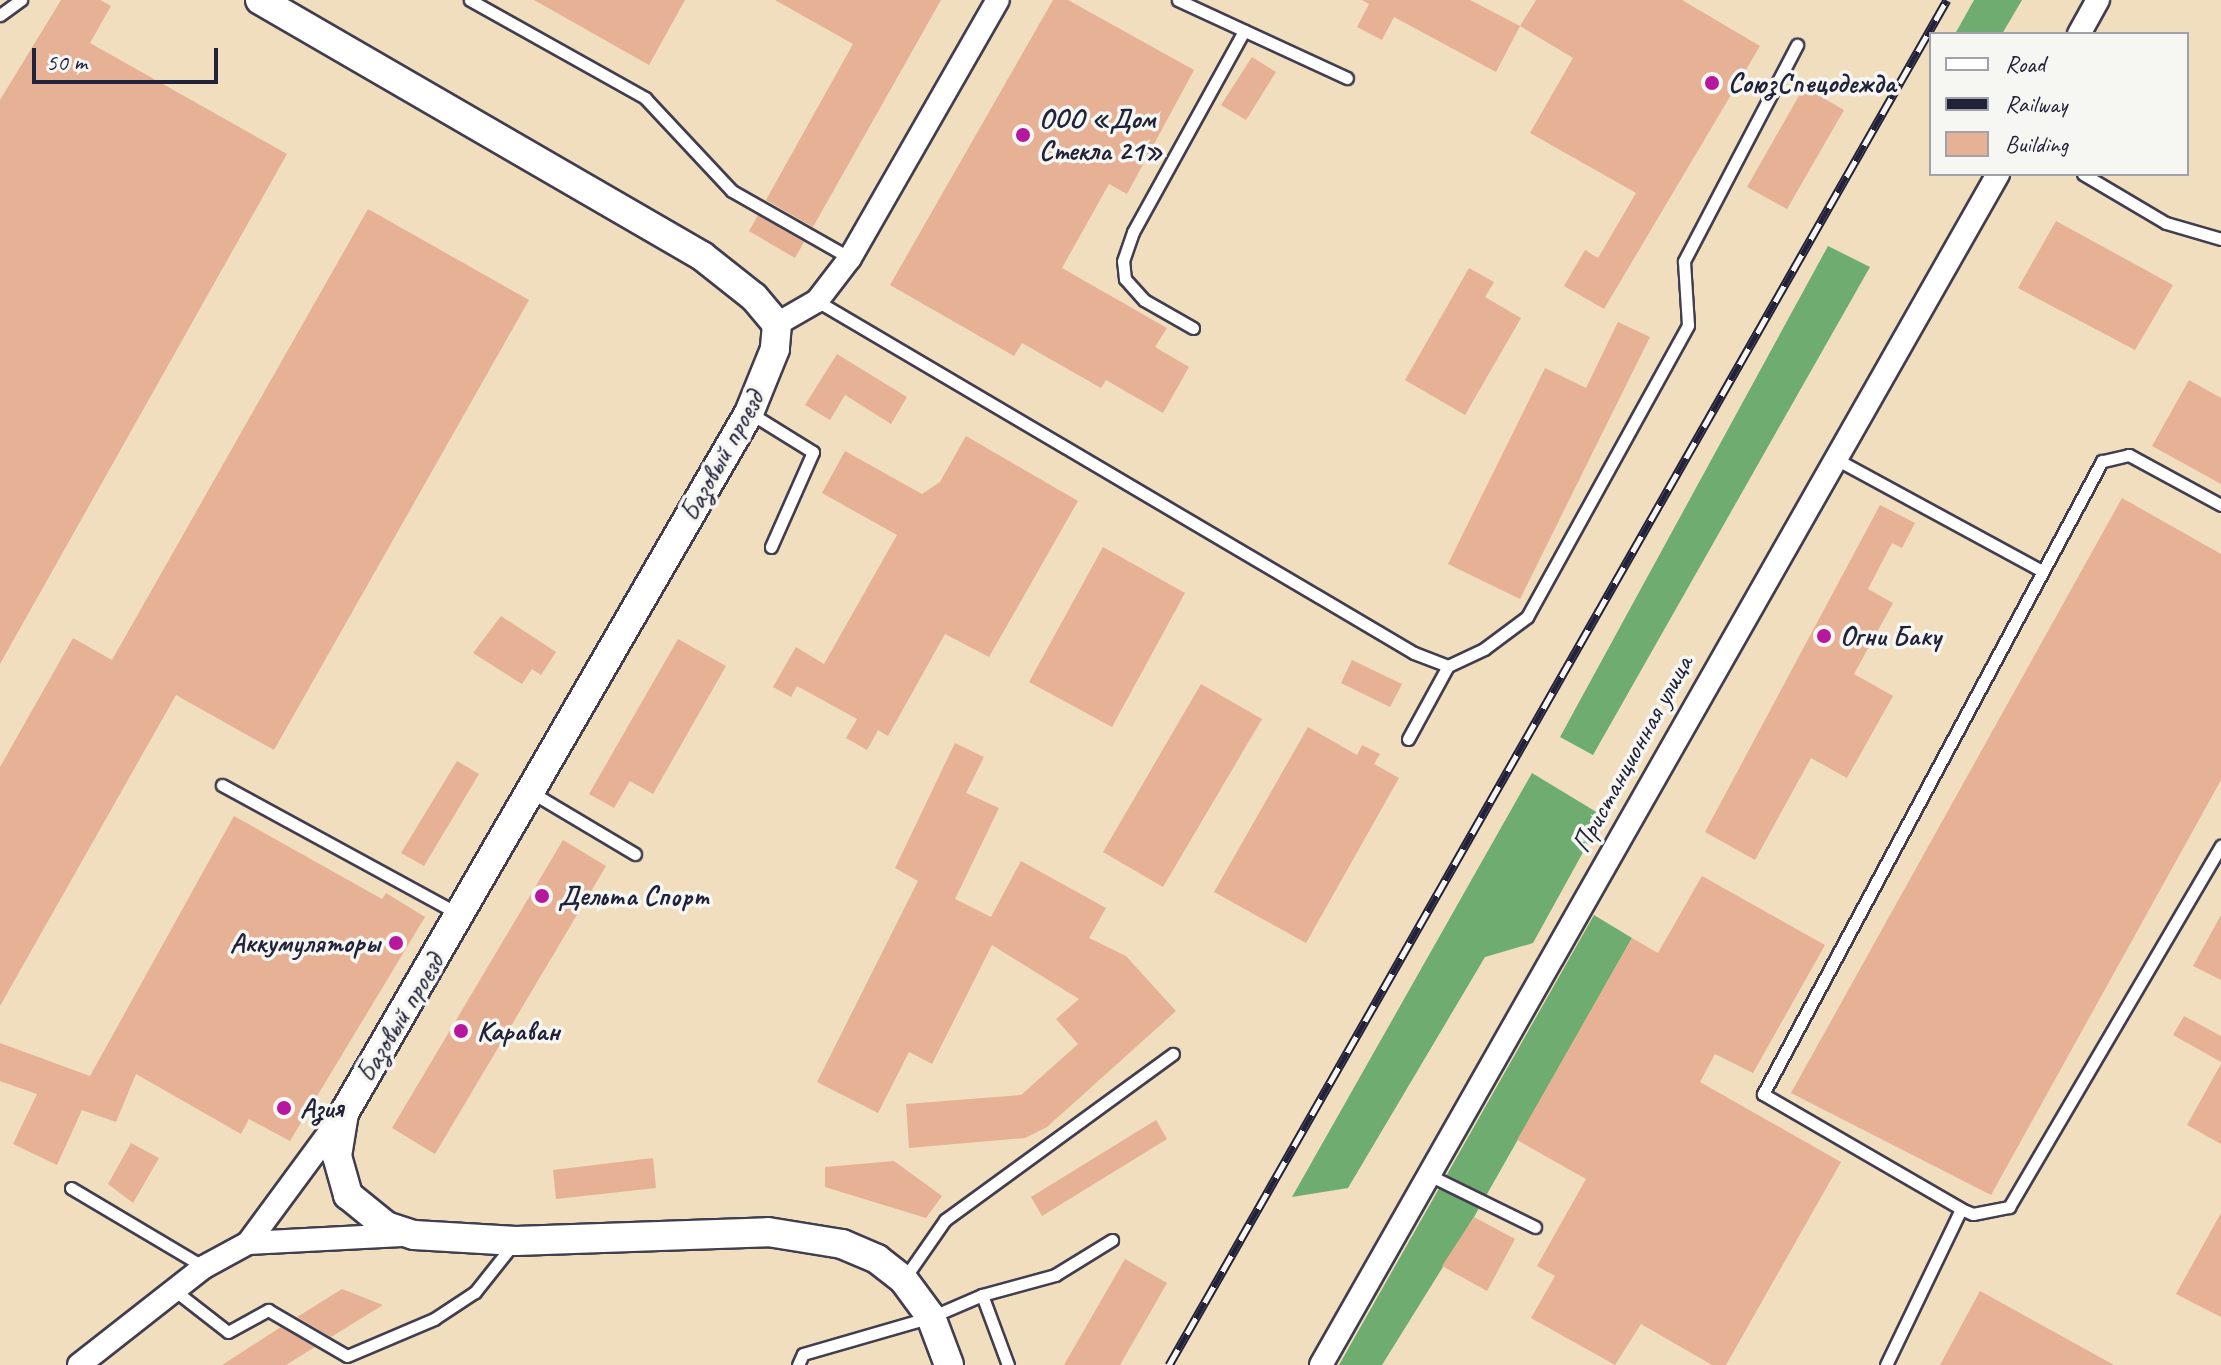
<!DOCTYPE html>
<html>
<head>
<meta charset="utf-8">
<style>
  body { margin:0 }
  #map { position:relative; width:2221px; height:1365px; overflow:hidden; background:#f1debf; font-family:Caveat,sans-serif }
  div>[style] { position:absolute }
  .forest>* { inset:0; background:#6ead6f }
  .building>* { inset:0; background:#e6b195 }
  .roads { filter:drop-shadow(2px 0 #413e4f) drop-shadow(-2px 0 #413e4f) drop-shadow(0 2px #413e4f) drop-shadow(0 -2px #413e4f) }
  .service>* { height:11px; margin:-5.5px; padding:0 5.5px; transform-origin:5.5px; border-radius:5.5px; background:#fff }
  .minor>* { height:22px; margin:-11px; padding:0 11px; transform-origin:11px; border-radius:11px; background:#fff }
  .tertiary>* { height:28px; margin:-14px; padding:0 14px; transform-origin:14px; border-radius:14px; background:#fff }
  .rail>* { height:9px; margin-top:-4.5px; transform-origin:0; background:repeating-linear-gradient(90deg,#f6f6f2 0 18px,#22223b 0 36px); box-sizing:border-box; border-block:2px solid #22223b }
  .dots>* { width:22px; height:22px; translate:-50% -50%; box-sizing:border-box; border:4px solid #f6f6f2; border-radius:50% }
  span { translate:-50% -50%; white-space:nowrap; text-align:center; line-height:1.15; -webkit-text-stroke:7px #f6f6f2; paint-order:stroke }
  .poi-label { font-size:28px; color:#22223b; font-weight:700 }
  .left { translate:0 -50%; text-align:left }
  .right { translate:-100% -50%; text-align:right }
  .street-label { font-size:28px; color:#22223b }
  .legend { position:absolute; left:1929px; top:32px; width:260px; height:144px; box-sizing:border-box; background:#f6f6f2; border:2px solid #a1a1a9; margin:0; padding:10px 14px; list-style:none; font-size:24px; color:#22223b }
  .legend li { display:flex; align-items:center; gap:16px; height:40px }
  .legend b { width:40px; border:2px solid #a1a1a9 }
  .scale { position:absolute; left:32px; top:48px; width:186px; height:36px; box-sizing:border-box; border:4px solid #22223b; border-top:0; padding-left:10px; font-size:24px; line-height:28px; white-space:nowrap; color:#22223b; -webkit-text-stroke:6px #f6f6f2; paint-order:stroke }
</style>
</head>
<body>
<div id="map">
  <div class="forest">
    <i style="clip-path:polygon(1974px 0,2022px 0,2002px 34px,1955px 34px)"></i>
    <i style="clip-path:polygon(1828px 246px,1870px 267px,1593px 755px,1560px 737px)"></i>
    <i style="clip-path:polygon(1532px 773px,1603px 816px,1533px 943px,1485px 957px,1348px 1188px,1292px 1197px)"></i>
    <i style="clip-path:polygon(1594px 915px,1632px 938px,1474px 1217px,1382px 1365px,1339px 1365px)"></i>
  </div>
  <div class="building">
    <i style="clip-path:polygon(61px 0,100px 0,111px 6px,90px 43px,287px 154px,0 664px,0 100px)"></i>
    <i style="clip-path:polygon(534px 0,685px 0,649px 65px)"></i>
    <i style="clip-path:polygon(775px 0,941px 0,813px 227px,766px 200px,853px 44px)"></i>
    <i style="clip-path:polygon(1053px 0,1068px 0,1194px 70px,1127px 194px,1109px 184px,1062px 268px,1167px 328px,1155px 347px,1189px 367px,1163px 413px,1106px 380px,1101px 388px,1022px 343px,1014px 356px,890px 285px)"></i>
    <i style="clip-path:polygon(1362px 0,1470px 0,1520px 26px,1496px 72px,1394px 17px,1382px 40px,1357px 27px,1369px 4px)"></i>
    <i style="clip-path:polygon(1536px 0,1682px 0,1760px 46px,1604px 309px,1564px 286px,1585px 250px,1598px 258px,1636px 193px,1530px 133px,1573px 58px,1520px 26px)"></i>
    <i style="clip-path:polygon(1252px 57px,1276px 72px,1246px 120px,1221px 105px)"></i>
    <i style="clip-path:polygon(1804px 87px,1844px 110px,1787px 209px,1747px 187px)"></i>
    <i style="clip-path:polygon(368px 209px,529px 300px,274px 750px,176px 695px,0 1006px,0 767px,73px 638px,112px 660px)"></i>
    <i style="clip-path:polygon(758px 215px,804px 242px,795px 258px,749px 231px)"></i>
    <i style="clip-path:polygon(2056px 221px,2173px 285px,2135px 350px,2018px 288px)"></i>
    <i style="clip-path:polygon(1469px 268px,1494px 282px,1485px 297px,1521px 318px,1465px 415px,1405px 380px)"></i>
    <i style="clip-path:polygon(1618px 322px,1650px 337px,1520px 599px,1448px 564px,1545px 368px,1586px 388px)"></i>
    <i style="clip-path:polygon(837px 354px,907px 397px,891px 424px,845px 395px,830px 420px,805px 405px)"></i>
    <i style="clip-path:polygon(2189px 380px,2221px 398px,2221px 484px,2152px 446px)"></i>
    <i style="clip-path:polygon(966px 436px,1078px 501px,989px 657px,945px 634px,888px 736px,878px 730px,867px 750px,846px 738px,857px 719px,797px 686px,791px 697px,773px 687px,796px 647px,824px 664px,897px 535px,822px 493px,845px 451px,922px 494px,940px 482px)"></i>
    <i style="clip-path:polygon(2122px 498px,2221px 554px,2221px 780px,1991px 1195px,1791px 1093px)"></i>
    <i style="clip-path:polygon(1880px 505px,1915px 523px,1902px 548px,1892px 543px,1868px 589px,1893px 603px,1854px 674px,1893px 696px,1847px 778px,1811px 758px,1755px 860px,1705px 832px)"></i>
    <i style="clip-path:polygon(1103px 547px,1185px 593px,1112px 727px,1029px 682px)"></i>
    <i style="clip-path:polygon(501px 616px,556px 652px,541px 675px,532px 669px,522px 684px,473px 653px)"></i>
    <i style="clip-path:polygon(678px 639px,726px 666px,653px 794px,630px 781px,614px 808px,589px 794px)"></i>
    <i style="clip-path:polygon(1352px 660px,1402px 684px,1390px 707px,1341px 683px)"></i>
    <i style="clip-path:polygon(1201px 684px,1262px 719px,1163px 887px,1103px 852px)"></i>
    <i style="clip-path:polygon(1308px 727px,1357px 755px,1362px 745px,1380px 754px,1374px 764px,1399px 778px,1306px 943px,1214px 892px)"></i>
    <i style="clip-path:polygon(955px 743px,984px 757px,966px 793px,999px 808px,955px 899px,991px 917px,1021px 861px,1106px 908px,1089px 938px,1126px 956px,1176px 1011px,1047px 1127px,1025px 1138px,909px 1148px,906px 1104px,1021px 1095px,1078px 1044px,1056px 1019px,1079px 999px,992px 945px,932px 1064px,909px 1052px,878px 1113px,817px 1082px,918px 881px,895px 868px)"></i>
    <i style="clip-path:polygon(457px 761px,479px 774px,424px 866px,401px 853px)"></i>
    <i style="clip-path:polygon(234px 816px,382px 899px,386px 893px,425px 917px,290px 1141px,249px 1119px,241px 1134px,136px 1074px,116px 1122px,82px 1110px,57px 1165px,13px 1144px,37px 1094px,0 1081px,0 1043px,90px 1076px)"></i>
    <i style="clip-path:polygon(563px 840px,606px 866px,435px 1154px,392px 1128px)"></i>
    <i style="clip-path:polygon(1702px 876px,1825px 945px,1753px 1073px,1715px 1054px,1700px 1082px,1841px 1162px,1726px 1365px,1712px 1365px,1641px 1324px,1615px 1365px,1531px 1318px,1555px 1276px,1537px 1266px,1586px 1179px,1517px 1140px,1632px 938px,1658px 953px)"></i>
    <i style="clip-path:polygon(2221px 915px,2221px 980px,2193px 966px)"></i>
    <i style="clip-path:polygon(2184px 1016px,2221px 1036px,2221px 1062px,2173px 1035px)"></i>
    <i style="clip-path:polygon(2221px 1064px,2221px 1144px,2187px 1125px)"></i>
    <i style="clip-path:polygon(1156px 1120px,1167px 1139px,1042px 1216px,1031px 1197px)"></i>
    <i style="clip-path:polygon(131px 1143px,159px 1158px,133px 1203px,108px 1184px)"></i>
    <i style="clip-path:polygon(653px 1158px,656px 1188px,556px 1199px,553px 1170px)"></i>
    <i style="clip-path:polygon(894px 1161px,942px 1196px,926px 1218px,825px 1187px,825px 1167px)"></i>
    <i style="clip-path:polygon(2221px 1213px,2221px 1317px,2176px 1294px)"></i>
    <i style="clip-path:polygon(1474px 1217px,1515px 1239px,1487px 1291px,1442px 1266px)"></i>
    <i style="clip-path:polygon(1125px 1259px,1167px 1283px,1120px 1365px,1064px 1365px)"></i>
    <i style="clip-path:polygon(342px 1289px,383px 1305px,331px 1337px,297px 1317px)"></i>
    <i style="clip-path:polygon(1980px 1291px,2114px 1365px,1940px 1365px)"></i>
    <i style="clip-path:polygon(281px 1327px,315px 1347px,286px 1365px,222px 1365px)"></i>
  </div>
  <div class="roads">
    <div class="service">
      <i style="left:470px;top:0;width:201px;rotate:29.2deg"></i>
      <i style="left:645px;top:98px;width:127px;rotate:46.9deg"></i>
      <i style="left:732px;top:191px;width:136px;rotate:29.6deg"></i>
      <i style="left:1178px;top:0;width:186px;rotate:24.8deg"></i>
      <i style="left:0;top:15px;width:26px;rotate:-36deg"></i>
      <i style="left:2083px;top:174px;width:96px;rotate:30.6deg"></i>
      <i style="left:2166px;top:223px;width:57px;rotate:16.2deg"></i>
      <i style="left:817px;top:301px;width:693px;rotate:30.52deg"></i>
      <i style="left:1414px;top:653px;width:36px;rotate:21deg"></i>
      <i style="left:1448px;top:666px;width:40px;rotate:-25deg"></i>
      <i style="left:1484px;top:649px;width:54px;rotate:-36.7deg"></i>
      <i style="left:1527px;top:617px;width:333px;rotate:-61.1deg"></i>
      <i style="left:1688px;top:325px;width:64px;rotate:-93.6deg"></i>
      <i style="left:1684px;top:261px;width:244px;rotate:-62.4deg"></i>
      <i style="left:1193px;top:328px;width:56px;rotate:-150.3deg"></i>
      <i style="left:1144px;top:300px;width:28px;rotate:-132deg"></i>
      <i style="left:1125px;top:279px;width:18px;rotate:-96deg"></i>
      <i style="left:1123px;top:261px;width:31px;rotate:-71deg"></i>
      <i style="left:1133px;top:232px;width:230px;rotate:-61.1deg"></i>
      <i style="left:750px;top:413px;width:74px;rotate:31.8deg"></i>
      <i style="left:813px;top:452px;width:104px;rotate:113.9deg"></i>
      <i style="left:1834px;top:458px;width:237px;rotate:28.5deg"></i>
      <i style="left:2221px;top:505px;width:105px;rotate:-151.5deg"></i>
      <i style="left:2129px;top:455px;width:28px;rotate:167deg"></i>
      <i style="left:2102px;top:461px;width:718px;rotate:118.17deg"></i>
      <i style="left:1763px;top:1094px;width:229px;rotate:30.1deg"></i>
      <i style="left:1961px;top:1209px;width:13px;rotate:23deg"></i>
      <i style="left:1973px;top:1214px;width:37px;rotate:-11deg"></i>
      <i style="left:2009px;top:1207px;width:419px;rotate:-59.6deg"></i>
      <i style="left:1408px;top:739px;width:83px;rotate:-61.3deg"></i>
      <i style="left:222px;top:785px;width:268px;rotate:28.6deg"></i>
      <i style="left:531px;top:792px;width:121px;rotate:30.8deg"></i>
      <i style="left:1429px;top:1175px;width:118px;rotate:26.1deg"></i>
      <i style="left:71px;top:1188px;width:155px;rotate:30.7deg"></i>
      <i style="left:904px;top:1279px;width:72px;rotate:-55.2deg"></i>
      <i style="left:945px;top:1220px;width:282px;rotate:-36.1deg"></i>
      <i style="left:174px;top:1290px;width:68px;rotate:37.9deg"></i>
      <i style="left:228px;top:1332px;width:46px;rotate:-28.8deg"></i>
      <i style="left:268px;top:1310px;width:91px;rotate:30.2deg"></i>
      <i style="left:347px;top:1356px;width:95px;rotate:-23deg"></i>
      <i style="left:434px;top:1319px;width:49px;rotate:-33.4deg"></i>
      <i style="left:475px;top:1292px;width:63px;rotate:-51.5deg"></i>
      <i style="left:982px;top:1295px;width:76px;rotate:-15.3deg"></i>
      <i style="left:1055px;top:1275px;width:67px;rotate:-31.6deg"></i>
      <i style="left:798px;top:1365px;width:12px;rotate:-66deg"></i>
      <i style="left:803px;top:1354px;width:133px;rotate:-16.1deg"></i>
      <i style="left:931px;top:1317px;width:56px;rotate:-23.3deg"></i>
      <i style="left:982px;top:1295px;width:75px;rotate:69.6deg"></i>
      <i style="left:1886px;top:1365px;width:173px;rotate:-64.3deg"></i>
    </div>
    <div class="minor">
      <i style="left:2079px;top:34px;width:39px;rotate:-61deg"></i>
      <i style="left:777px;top:324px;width:46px;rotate:-29.9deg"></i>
      <i style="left:817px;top:301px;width:54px;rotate:-52.5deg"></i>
      <i style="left:850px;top:258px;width:297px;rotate:-60.2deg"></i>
      <i style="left:248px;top:1243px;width:154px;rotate:-3deg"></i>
      <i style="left:79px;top:1365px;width:159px;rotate:-38.1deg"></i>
      <i style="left:204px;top:1267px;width:50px;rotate:-28.6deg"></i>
      <i style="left:248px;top:1243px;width:157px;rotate:-53.6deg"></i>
      <i style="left:1321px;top:1365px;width:1370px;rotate:-60.38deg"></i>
    </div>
    <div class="tertiary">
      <i style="left:260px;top:0;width:511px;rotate:30.08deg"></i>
      <i style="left:702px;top:256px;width:66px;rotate:38.3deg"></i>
      <i style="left:754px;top:297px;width:35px;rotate:50deg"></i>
      <i style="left:777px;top:324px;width:25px;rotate:95deg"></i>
      <i style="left:775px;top:349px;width:69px;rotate:112.1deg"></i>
      <i style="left:749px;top:413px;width:809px;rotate:120.05deg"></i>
      <i style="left:344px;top:1113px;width:44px;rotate:99.2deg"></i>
      <i style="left:337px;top:1156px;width:41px;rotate:74.2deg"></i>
      <i style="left:348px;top:1195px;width:49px;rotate:39.2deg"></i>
      <i style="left:386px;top:1226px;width:29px;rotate:18deg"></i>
      <i style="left:414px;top:1235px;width:102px;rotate:3.4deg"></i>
      <i style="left:516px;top:1241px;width:252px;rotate:-2deg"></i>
      <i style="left:768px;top:1232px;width:75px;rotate:9.2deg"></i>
      <i style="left:842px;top:1244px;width:38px;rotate:23deg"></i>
      <i style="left:877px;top:1259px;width:33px;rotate:38deg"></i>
      <i style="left:903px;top:1279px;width:47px;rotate:53.6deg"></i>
      <i style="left:931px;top:1317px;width:51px;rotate:69.4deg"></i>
    </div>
  </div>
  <div class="rail">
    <i style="left:1169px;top:1365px;width:1571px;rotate:-60.32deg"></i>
  </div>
  <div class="dots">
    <i style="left:1712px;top:83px;background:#b5179e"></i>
    <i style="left:1023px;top:135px;background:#b5179e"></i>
    <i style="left:1824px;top:636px;background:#b5179e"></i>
    <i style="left:542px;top:896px;background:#b5179e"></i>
    <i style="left:396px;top:943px;background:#b5179e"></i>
    <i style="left:461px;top:1031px;background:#b5179e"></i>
    <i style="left:284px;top:1108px;background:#b5179e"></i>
  </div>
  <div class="poi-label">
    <span class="left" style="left:1728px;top:83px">СоюзСпецодежда</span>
    <span class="left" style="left:1039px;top:135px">ООО «Дом<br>Стекла 21»</span>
    <span class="left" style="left:1840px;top:636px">Огни Баку</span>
    <span class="left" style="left:558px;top:896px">Дельта Спорт</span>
    <span class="right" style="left:380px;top:943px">Аккумуляторы</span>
    <span class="left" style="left:477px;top:1031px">Караван</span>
    <span class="left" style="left:300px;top:1108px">Азия</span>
  </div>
  <div class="street-label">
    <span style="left:722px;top:456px;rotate:-61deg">Базовый проезд</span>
    <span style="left:1632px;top:754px;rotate:-61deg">Пристанционная улица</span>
    <span style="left:400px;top:1018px;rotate:-59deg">Базовый проезд</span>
  </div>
  <ul class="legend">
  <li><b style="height:10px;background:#fff"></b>Road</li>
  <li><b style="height:10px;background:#22223b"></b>Railway</li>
  <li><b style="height:22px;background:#e6b195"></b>Building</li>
  </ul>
  <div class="scale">50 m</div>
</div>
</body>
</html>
